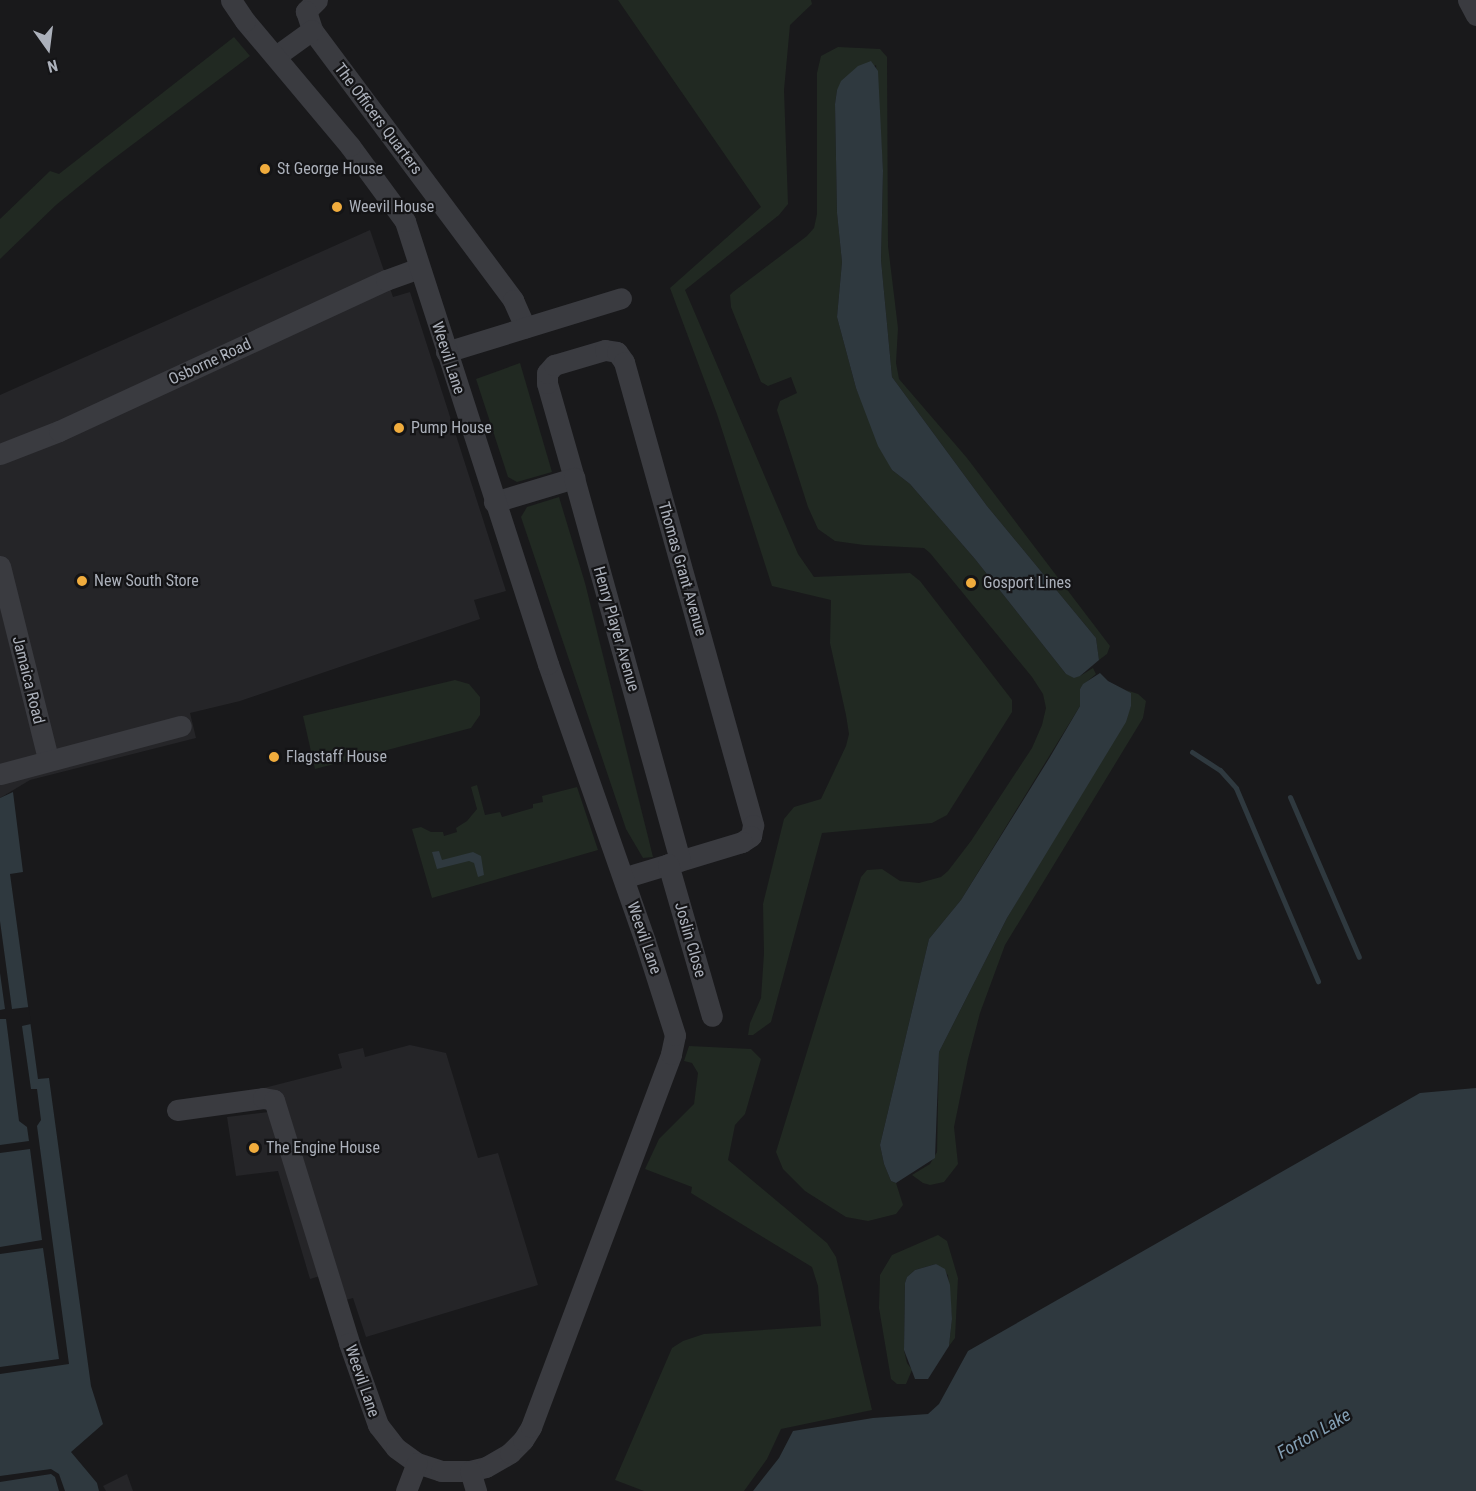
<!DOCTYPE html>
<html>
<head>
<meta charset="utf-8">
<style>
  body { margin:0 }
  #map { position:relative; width:1476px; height:1491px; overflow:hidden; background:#19191b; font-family:"Roboto Condensed",sans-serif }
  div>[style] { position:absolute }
  .built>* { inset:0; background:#252528 }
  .green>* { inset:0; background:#212922 }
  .water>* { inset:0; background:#2f393f }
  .pier>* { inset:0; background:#19191b }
  .stream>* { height:5px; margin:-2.5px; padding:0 2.5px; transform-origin:2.5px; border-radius:2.5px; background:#2f393f }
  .minor>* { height:21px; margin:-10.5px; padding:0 10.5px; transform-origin:10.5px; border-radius:10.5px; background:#3a3b40 }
  .dots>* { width:16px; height:16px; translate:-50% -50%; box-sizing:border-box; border:3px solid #141416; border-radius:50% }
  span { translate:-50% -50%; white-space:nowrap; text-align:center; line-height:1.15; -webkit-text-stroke:4.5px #141416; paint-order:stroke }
  .street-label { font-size:16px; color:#acb1bb }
  .poi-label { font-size:16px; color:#acb1bb }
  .left { translate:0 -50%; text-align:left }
  .water-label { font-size:18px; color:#84a0b5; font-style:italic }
  .north { position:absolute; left:18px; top:18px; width:60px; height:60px; -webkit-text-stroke:4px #141416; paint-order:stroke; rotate:166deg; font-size:16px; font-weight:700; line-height:24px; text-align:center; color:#acb1bb }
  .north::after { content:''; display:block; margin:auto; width:21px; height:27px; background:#acb1bb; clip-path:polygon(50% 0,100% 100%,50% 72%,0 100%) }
</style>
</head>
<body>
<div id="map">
  <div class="built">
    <i style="clip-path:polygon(370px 230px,393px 297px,410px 292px,506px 591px,474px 600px,480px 619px,240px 701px,190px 713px,196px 738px,30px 780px,0 798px,0 395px)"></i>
    <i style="clip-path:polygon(410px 1045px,446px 1053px,478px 1158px,498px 1153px,538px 1285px,366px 1337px,353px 1298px,346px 1300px,337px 1271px,310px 1279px,278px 1171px,236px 1176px,227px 1117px,269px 1112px,264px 1088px,342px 1068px,338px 1054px,363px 1048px,365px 1057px)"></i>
    <i style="clip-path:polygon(127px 1474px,133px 1491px,106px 1491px,103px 1486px)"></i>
  </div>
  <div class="green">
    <i style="clip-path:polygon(618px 0,811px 0,812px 4px,790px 25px,784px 90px,788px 204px,779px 215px,685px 290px,798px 554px,814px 577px,910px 573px,920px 581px,1012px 700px,1012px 712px,947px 815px,932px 823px,822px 833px,771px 1022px,753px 1035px,748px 1035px,750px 1023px,761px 998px,764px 953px,763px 904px,784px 819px,794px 807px,821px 799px,846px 746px,849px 734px,846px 715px,830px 643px,831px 600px,772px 586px,717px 414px,670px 288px,761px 207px)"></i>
    <i style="clip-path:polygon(234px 37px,250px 56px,104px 166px,56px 205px,0 259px,0 219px,50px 171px,59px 174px)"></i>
    <i style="clip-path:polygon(838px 47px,880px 49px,887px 57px,888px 246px,898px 328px,896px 363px,899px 379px,967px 458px,1110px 646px,1107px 654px,1099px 660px,1096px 638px,987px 506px,892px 377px,881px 260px,883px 171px,876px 65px,837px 90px,835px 104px,837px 213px,842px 262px,837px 317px,856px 388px,892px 470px,910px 484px,975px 559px,1066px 674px,1080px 676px,1093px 668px,1096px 674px,1083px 685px,1080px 689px,1080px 706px,961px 900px,929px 939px,880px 1145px,884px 1164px,891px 1181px,896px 1183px,903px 1205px,896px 1214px,868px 1221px,846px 1217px,805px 1191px,783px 1169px,776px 1152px,861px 877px,867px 870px,882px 869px,900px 881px,919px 883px,941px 877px,948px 871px,971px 841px,1032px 748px,1042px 725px,1046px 708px,1043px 694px,1032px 677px,930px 553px,924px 548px,864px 545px,835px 541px,818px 529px,808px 507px,777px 410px,780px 401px,797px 393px,791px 377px,768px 386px,761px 382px,731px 307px,730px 295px,733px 292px,807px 236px,814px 228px,817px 214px,817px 73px,821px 56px)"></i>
    <i style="clip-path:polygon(520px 363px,552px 472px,517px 482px,508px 477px,476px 379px)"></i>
    <i style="clip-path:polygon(559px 497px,585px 583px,653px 857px,643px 858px,626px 829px,521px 517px,527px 507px)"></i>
    <i style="clip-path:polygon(455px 680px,469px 684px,480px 697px,480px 715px,471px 728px,315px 769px,303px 716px)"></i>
    <i style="clip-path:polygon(1126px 690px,1138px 694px,1146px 701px,1143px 718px,1005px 945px,980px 1013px,968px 1059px,954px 1127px,958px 1164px,944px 1182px,930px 1185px,923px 1183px,912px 1175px,930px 1164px,937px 1152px,939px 1052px,1007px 918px,1126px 717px,1131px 706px,1131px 693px)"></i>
    <i style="clip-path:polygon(477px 785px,485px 815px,500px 812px,502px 817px,533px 808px,533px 804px,543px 802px,542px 796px,577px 787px,598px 850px,432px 898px,412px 829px,421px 827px,431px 832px,443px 832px,444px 836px,457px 832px,456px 828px,467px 821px,477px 809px,471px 787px)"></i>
    <i style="clip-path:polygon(689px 1046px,751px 1049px,761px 1059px,745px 1114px,735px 1125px,728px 1160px,827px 1243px,836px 1257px,872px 1410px,781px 1429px,767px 1459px,744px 1491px,644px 1491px,615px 1480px,672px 1348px,683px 1341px,704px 1334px,821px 1326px,818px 1286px,812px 1267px,691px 1193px,692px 1187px,645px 1169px,659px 1139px,694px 1104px,698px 1073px,692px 1063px,684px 1061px)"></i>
    <i style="clip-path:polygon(938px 1235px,947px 1241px,958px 1278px,955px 1338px,949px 1346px,952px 1319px,948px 1275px,936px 1264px,915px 1270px,907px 1277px,905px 1283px,904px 1350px,907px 1363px,912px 1370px,906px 1384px,897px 1384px,891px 1379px,879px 1308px,880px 1275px,892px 1255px)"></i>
  </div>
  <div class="water">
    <i style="clip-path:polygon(871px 61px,878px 71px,883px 171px,881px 260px,892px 377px,987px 506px,1096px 638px,1099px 660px,1080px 676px,1074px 678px,1066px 674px,975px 559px,910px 484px,892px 470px,878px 446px,856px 388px,837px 317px,842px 262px,837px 213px,835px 104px,837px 90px,841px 81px,858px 66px)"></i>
    <i style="clip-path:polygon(1100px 673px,1108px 681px,1131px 693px,1131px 706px,1126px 722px,1007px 918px,939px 1052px,935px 1158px,896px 1183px,891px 1181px,884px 1164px,880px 1145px,929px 939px,961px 900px,1050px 757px,1080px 706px,1080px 689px,1083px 684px)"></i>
    <i style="clip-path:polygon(13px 792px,23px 872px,10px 874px,38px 1079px,49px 1078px,91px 1386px,103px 1424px,71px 1452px,97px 1483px,99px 1491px,0 1491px,0 798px)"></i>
    <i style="clip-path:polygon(439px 851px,442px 860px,473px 852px,481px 856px,484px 875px,478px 877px,474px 863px,469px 861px,437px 869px,432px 852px)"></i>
    <i style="clip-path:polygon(1476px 1088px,1476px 1491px,753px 1491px,779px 1458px,793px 1431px,873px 1418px,928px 1414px,939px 1404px,968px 1351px,1420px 1093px)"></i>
    <i style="clip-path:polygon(936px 1264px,945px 1269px,950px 1285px,952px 1319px,949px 1346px,928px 1379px,915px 1379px,904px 1350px,905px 1283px,907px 1277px,915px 1270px)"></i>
  </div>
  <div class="pier">
    <i style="clip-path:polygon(0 921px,12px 1009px,29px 1007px,31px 1024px,22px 1026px,31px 1089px,37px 1089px,41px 1120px,37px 1126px,69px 1364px,0 1374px,0 1367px,59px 1359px,43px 1248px,0 1254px,0 1247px,42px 1240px,30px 1149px,0 1153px,0 1145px,29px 1141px,27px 1127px,19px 1121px,6px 1019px,0 1019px,0 1010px,5px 1009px,0 973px)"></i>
    <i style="clip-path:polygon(51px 1469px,59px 1474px,65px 1491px,59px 1491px,55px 1477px,51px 1474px,0 1482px,0 1476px)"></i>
  </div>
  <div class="stream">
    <i style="left:1192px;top:752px;width:33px;rotate:33deg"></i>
    <i style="left:1220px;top:770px;width:24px;rotate:48deg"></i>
    <i style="left:1236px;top:788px;width:210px;rotate:67deg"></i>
    <i style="left:1290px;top:797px;width:174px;rotate:66.7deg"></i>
  </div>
  <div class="minor">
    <i style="left:317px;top:0;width:16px;rotate:135deg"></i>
    <i style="left:306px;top:11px;width:20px;rotate:72deg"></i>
    <i style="left:312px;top:30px;width:337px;rotate:53.3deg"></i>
    <i style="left:513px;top:300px;width:30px;rotate:66deg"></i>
    <i style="left:1468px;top:0;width:17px;rotate:62deg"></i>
    <i style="left:276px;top:56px;width:44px;rotate:-35.8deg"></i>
    <i style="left:446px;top:352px;width:183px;rotate:-17.1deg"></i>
    <i style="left:0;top:454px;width:63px;rotate:-21.3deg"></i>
    <i style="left:59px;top:431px;width:360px;rotate:-24.8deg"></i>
    <i style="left:386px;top:280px;width:35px;rotate:-20deg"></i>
    <i style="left:574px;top:478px;width:99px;rotate:-105.9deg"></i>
    <i style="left:547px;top:383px;width:10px;rotate:-90deg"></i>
    <i style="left:547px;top:373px;width:11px;rotate:-49deg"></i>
    <i style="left:554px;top:365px;width:53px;rotate:-16.4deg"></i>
    <i style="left:605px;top:350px;width:12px;rotate:9deg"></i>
    <i style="left:617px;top:352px;width:12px;rotate:55deg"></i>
    <i style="left:624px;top:362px;width:481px;rotate:74.4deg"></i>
    <i style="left:753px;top:825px;width:11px;rotate:100deg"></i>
    <i style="left:751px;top:836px;width:11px;rotate:146deg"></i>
    <i style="left:742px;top:842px;width:124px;rotate:163.2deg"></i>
    <i style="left:494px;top:502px;width:84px;rotate:-16.7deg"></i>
    <i style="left:574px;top:478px;width:397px;rotate:74.5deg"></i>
    <i style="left:0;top:566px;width:199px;rotate:76deg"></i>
    <i style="left:0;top:774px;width:187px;rotate:-14.9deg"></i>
    <i style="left:668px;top:864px;width:158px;rotate:73.9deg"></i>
    <i style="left:177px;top:1110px;width:87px;rotate:-7.9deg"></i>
    <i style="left:263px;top:1098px;width:11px;rotate:10deg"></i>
    <i style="left:274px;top:1100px;width:254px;rotate:72.8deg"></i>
    <i style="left:349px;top:1343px;width:87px;rotate:70.5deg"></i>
    <i style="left:378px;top:1425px;width:29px;rotate:52deg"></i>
    <i style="left:396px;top:1448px;width:26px;rotate:36deg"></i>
    <i style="left:417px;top:1463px;width:25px;rotate:18deg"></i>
    <i style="left:441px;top:1471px;width:29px"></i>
    <i style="left:470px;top:1471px;width:16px;rotate:-14deg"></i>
    <i style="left:486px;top:1467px;width:28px;rotate:-30deg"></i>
    <i style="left:510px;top:1453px;width:18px;rotate:-45deg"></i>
    <i style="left:523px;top:1440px;width:15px;rotate:-58deg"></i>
    <i style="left:531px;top:1427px;width:398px;rotate:-69.4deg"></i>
    <i style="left:671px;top:1054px;width:19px;rotate:-78deg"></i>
    <i style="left:675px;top:1035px;width:99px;rotate:-107.7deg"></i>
    <i style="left:645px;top:941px;width:293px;rotate:-109.3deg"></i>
    <i style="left:548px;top:664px;width:466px;rotate:-107.9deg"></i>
    <i style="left:405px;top:221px;width:93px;rotate:-126.3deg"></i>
    <i style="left:350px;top:146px;width:163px;rotate:-130deg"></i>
    <i style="left:245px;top:21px;width:25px;rotate:-124deg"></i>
    <i style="left:470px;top:1471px;width:21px;rotate:73deg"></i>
    <i style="left:406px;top:1491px;width:30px;rotate:-69deg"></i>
  </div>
  <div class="dots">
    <i style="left:265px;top:169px;background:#f0ac3d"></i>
    <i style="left:337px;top:207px;background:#f0ac3d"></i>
    <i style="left:399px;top:428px;background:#f0ac3d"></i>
    <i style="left:82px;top:581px;background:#f0ac3d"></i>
    <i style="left:971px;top:583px;background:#f0ac3d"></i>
    <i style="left:274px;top:757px;background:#f0ac3d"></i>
    <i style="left:254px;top:1148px;background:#f0ac3d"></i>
  </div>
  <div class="street-label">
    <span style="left:378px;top:119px;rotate:53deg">The Officers Quarters</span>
    <span style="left:448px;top:358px;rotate:72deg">Weevil Lane</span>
    <span style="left:210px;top:362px;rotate:-25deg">Osborne Road</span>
    <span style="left:682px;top:569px;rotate:74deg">Thomas Grant Avenue</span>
    <span style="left:616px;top:629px;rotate:74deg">Henry Player Avenue</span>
    <span style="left:28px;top:680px;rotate:76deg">Jamaica Road</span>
    <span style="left:644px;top:938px;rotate:71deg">Weevil Lane</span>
    <span style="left:690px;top:940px;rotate:74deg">Joslin Close</span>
    <span style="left:362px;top:1381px;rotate:71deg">Weevil Lane</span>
  </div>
  <div class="poi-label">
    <span class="left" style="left:277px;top:169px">St George House</span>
    <span class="left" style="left:349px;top:207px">Weevil House</span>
    <span class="left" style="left:411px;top:428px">Pump House</span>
    <span class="left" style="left:94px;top:581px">New South Store</span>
    <span class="left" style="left:983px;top:583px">Gosport Lines</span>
    <span class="left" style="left:286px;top:757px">Flagstaff House</span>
    <span class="left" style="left:266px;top:1148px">The Engine House</span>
  </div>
  <div class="water-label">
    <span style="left:1314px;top:1434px;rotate:-30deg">Forton Lake</span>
  </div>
  <div class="north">N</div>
</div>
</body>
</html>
